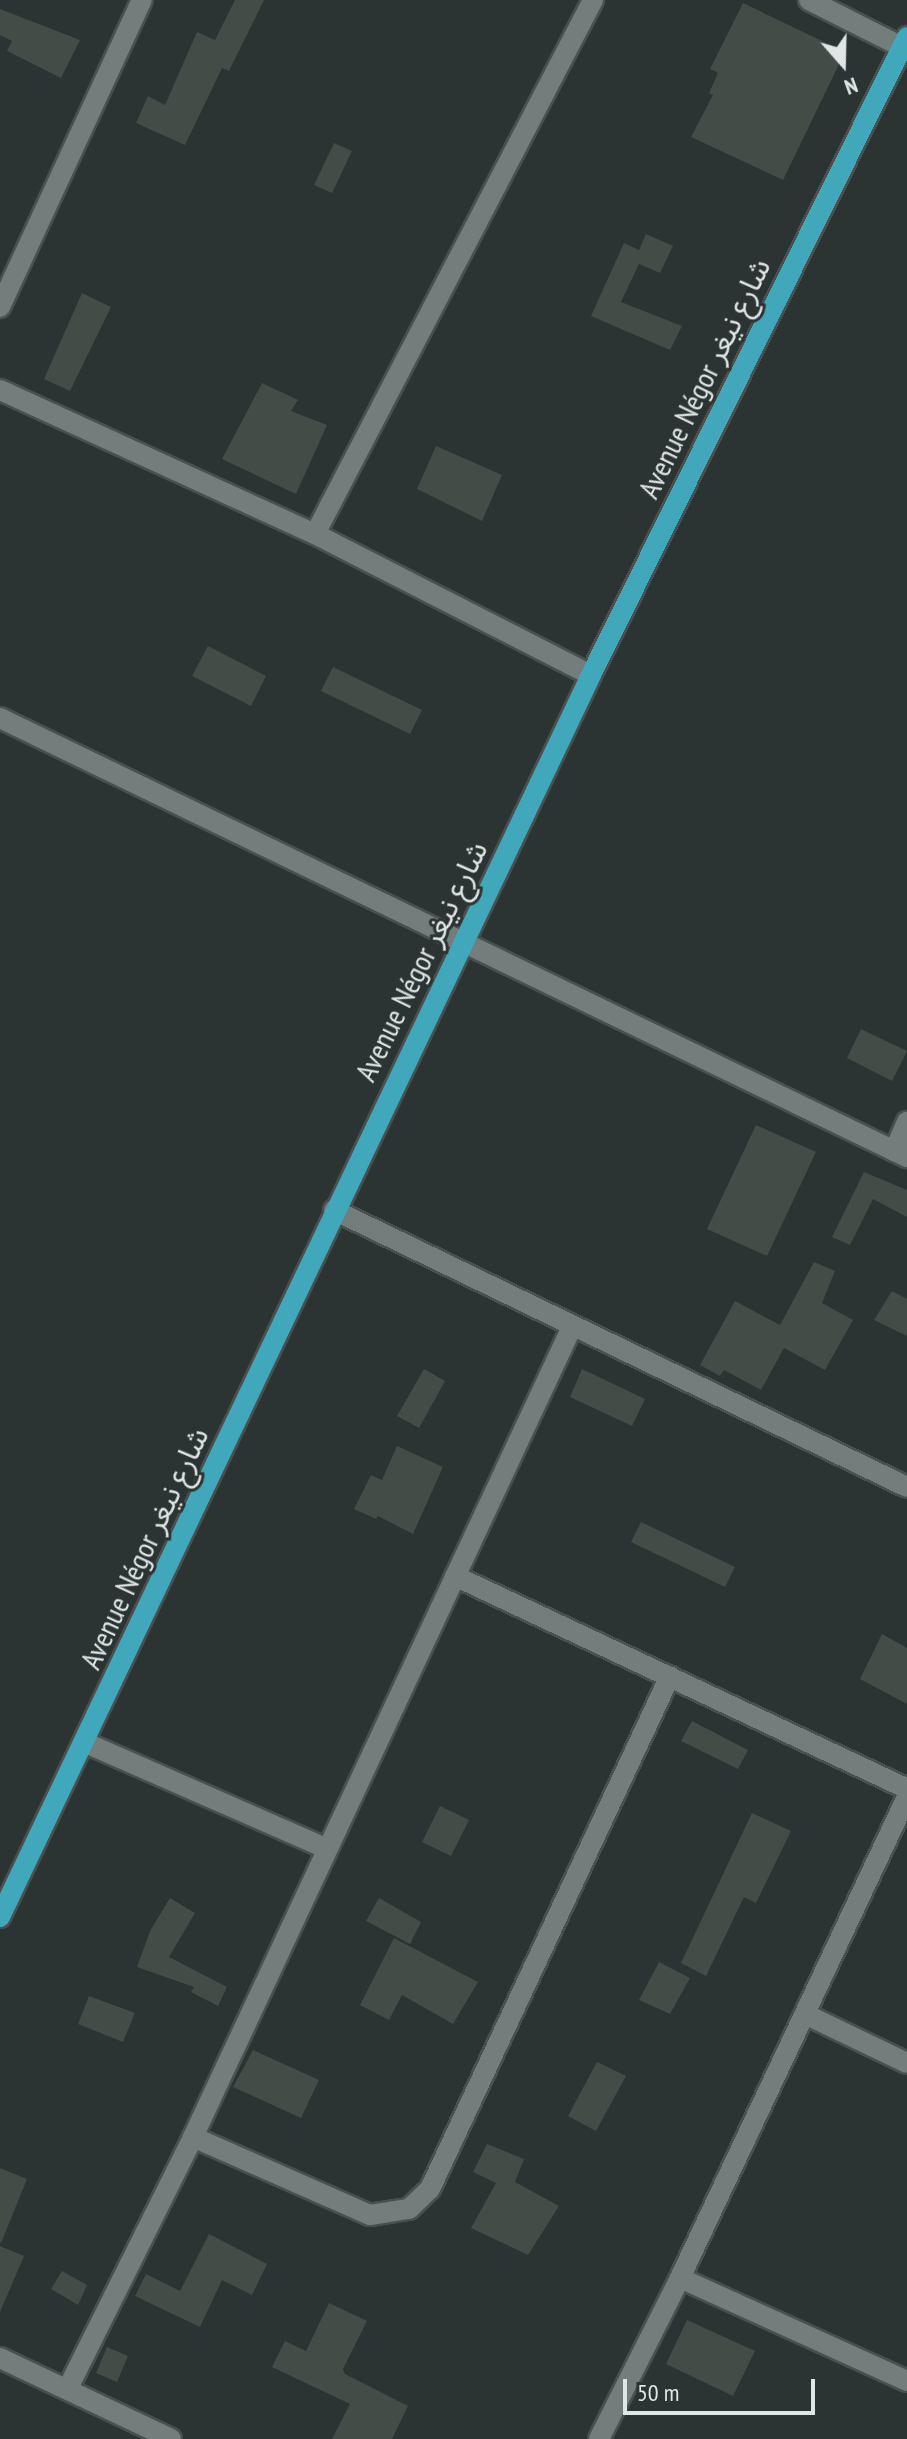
<!DOCTYPE html>
<html>
<head>
<meta charset="utf-8">
<style>
  body { margin:0 }
  #map { position:relative; width:907px; height:2439px; overflow:hidden; background:#2b3333; font-family:"PT Sans Narrow","Noto Sans Arabic",sans-serif }
  div>[style] { position:absolute }
  .building>* { inset:0; background:#444c48 }
  .roads { filter:drop-shadow(2px 0 #485050) drop-shadow(-2px 0 #485050) drop-shadow(0 2px #485050) drop-shadow(0 -2px #485050) }
  .minor>* { height:20px; margin:-10px; padding:0 10px; transform-origin:10px; border-radius:10px; background:#737d7c }
  .major>* { height:20px; margin:-10px; padding:0 10px; transform-origin:10px; border-radius:10px; background:#41a7bb }
  span { translate:-50% -50%; white-space:nowrap; text-align:center; line-height:1.15; -webkit-text-stroke:6px #2b3333; paint-order:stroke }
  .street-label { font-size:30px; color:#e0e6e5 }
  .north { position:absolute; left:803px; top:24px; width:80px; height:80px; -webkit-text-stroke:6px #2b3333; paint-order:stroke; rotate:160deg; font-size:22px; font-weight:700; line-height:32px; text-align:center; color:#e0e6e5 }
  .north::after { content:''; display:block; margin:auto; width:28px; height:36px; background:#e0e6e5; clip-path:polygon(50% 0,100% 100%,50% 72%,0 100%) }
  .scale { position:absolute; left:623px; top:2379px; width:192px; height:36px; box-sizing:border-box; border:4px solid #e0e6e5; border-top:0; padding-left:10px; font-size:24px; line-height:28px; white-space:nowrap; color:#e0e6e5; -webkit-text-stroke:6px #2b3333; paint-order:stroke }
</style>
</head>
<body>
<div id="map">
  <div class="building">
    <i style="clip-path:polygon(235px 0,264px 0,229px 71px,222px 68px,185px 145px,136px 123px,148px 96px,165px 105px,197px 32px,215px 40px)"></i>
    <i style="clip-path:polygon(743px 3px,845px 52px,783px 180px,691px 137px,713px 95px,709px 93px,718px 73px,710px 69px)"></i>
    <i style="clip-path:polygon(0 9px,80px 40px,61px 78px,7px 51px,12px 41px,0 35px)"></i>
    <i style="clip-path:polygon(334px 143px,352px 151px,332px 193px,314px 185px)"></i>
    <i style="clip-path:polygon(646px 234px,673px 246px,660px 273px,639px 264px,621px 302px,682px 326px,670px 350px,591px 316px,624px 243px,639px 250px)"></i>
    <i style="clip-path:polygon(82px 293px,111px 307px,70px 391px,44px 379px)"></i>
    <i style="clip-path:polygon(262px 383px,298px 400px,291px 411px,327px 425px,296px 494px,222px 459px)"></i>
    <i style="clip-path:polygon(436px 446px,502px 475px,482px 521px,417px 489px)"></i>
    <i style="clip-path:polygon(208px 646px,266px 676px,251px 706px,192px 676px)"></i>
    <i style="clip-path:polygon(333px 667px,422px 710px,410px 734px,321px 691px)"></i>
    <i style="clip-path:polygon(861px 1029px,907px 1051px,892px 1081px,847px 1058px)"></i>
    <i style="clip-path:polygon(756px 1125px,816px 1152px,767px 1256px,707px 1229px)"></i>
    <i style="clip-path:polygon(864px 1172px,907px 1190px,907px 1217px,873px 1199px,850px 1245px,832px 1237px)"></i>
    <i style="clip-path:polygon(814px 1262px,835px 1271px,822px 1303px,853px 1320px,825px 1370px,784px 1348px,761px 1390px,724px 1370px,720px 1376px,700px 1365px,735px 1301px,780px 1325px)"></i>
    <i style="clip-path:polygon(892px 1291px,907px 1299px,907px 1336px,874px 1320px)"></i>
    <i style="clip-path:polygon(424px 1369px,445px 1381px,419px 1428px,397px 1416px)"></i>
    <i style="clip-path:polygon(582px 1369px,645px 1399px,632px 1426px,570px 1397px)"></i>
    <i style="clip-path:polygon(397px 1446px,443px 1467px,413px 1534px,378px 1516px,376px 1519px,354px 1509px,371px 1475px,382px 1480px)"></i>
    <i style="clip-path:polygon(641px 1522px,735px 1567px,725px 1587px,631px 1542px)"></i>
    <i style="clip-path:polygon(882px 1634px,907px 1648px,907px 1704px,860px 1679px)"></i>
    <i style="clip-path:polygon(692px 1721px,748px 1750px,738px 1769px,681px 1741px)"></i>
    <i style="clip-path:polygon(440px 1806px,469px 1820px,451px 1856px,422px 1842px)"></i>
    <i style="clip-path:polygon(752px 1813px,791px 1831px,756px 1903px,744px 1897px,706px 1976px,681px 1963px)"></i>
    <i style="clip-path:polygon(170px 1898px,195px 1913px,169px 1957px,227px 1987px,218px 2006px,191px 1992px,194px 1987px,137px 1967px,150px 1931px)"></i>
    <i style="clip-path:polygon(379px 1898px,421px 1922px,410px 1944px,366px 1921px)"></i>
    <i style="clip-path:polygon(394px 1938px,478px 1982px,453px 2024px,402px 1995px,389px 2020px,360px 2005px)"></i>
    <i style="clip-path:polygon(659px 1962px,690px 1978px,670px 2014px,639px 2000px)"></i>
    <i style="clip-path:polygon(89px 1996px,135px 2013px,123px 2042px,78px 2024px)"></i>
    <i style="clip-path:polygon(253px 2050px,319px 2080px,301px 2118px,233px 2087px)"></i>
    <i style="clip-path:polygon(597px 2062px,626px 2076px,596px 2131px,568px 2116px)"></i>
    <i style="clip-path:polygon(487px 2144px,524px 2159px,515px 2182px,559px 2206px,528px 2255px,471px 2228px,496px 2183px,473px 2172px)"></i>
    <i style="clip-path:polygon(0 2168px,27px 2179px,1px 2243px,0 2242px)"></i>
    <i style="clip-path:polygon(209px 2234px,267px 2264px,252px 2295px,222px 2280px,200px 2327px,135px 2296px,146px 2274px,180px 2291px)"></i>
    <i style="clip-path:polygon(0 2246px,24px 2256px,0 2312px)"></i>
    <i style="clip-path:polygon(62px 2271px,87px 2285px,78px 2305px,51px 2289px)"></i>
    <i style="clip-path:polygon(329px 2303px,367px 2321px,343px 2369px,345px 2374px,408px 2406px,392px 2439px,332px 2439px,350px 2404px,272px 2367px,285px 2341px,306px 2351px)"></i>
    <i style="clip-path:polygon(687px 2320px,755px 2351px,733px 2396px,666px 2364px)"></i>
    <i style="clip-path:polygon(107px 2347px,128px 2356px,117px 2382px,96px 2373px)"></i>
  </div>
  <div class="roads">
    <div class="minor">
      <i style="left:809px;top:0;width:104px;rotate:26.8deg"></i>
      <i style="left:0;top:307px;width:338px;rotate:-65.2deg"></i>
      <i style="left:0;top:390px;width:346px;rotate:24.6deg"></i>
      <i style="left:315px;top:534px;width:310px;rotate:27.1deg"></i>
      <i style="left:315px;top:534px;width:602px;rotate:-62.5deg"></i>
      <i style="left:0;top:718px;width:1008px;rotate:25.83deg"></i>
      <i style="left:894px;top:1151px;width:32px;rotate:-66deg"></i>
      <i style="left:334px;top:1210px;width:636px;rotate:25.8deg"></i>
      <i style="left:455px;top:1576px;width:500px;rotate:25.2deg"></i>
      <i style="left:86px;top:1743px;width:261px;rotate:23.7deg"></i>
      <i style="left:805px;top:2014px;width:113px;rotate:25.7deg"></i>
      <i style="left:193px;top:2137px;width:193px;rotate:23.8deg"></i>
      <i style="left:370px;top:2215px;width:39px;rotate:-9deg"></i>
      <i style="left:409px;top:2209px;width:29px;rotate:-44deg"></i>
      <i style="left:430px;top:2189px;width:566px;rotate:-64.93deg"></i>
      <i style="left:680px;top:2278px;width:249px;rotate:24.4deg"></i>
      <i style="left:0;top:2358px;width:189px;rotate:25.3deg"></i>
      <i style="left:68px;top:2388px;width:280px;rotate:-63.5deg"></i>
      <i style="left:193px;top:2137px;width:894px;rotate:-64.93deg"></i>
      <i style="left:599px;top:2439px;width:180px;rotate:-63.3deg"></i>
      <i style="left:680px;top:2278px;width:532px;rotate:-64.74deg"></i>
    </div>
    <div class="major">
      <i style="left:0;top:1917px;width:1375px;rotate:-64.55deg"></i>
      <i style="left:591px;top:675px;width:712px;rotate:-63.65deg"></i>
    </div>
  </div>
  <div class="street-label">
    <span style="left:704px;top:378px;rotate:-64deg">Avenue Négor شارع نيغر</span>
    <span style="left:421px;top:961px;rotate:-64deg">Avenue Négor شارع نيغر</span>
    <span style="left:144px;top:1548px;rotate:-65deg">Avenue Négor شارع نيغر</span>
  </div>
  <div class="north">N</div>
  <div class="scale">50 m</div>
</div>
</body>
</html>
